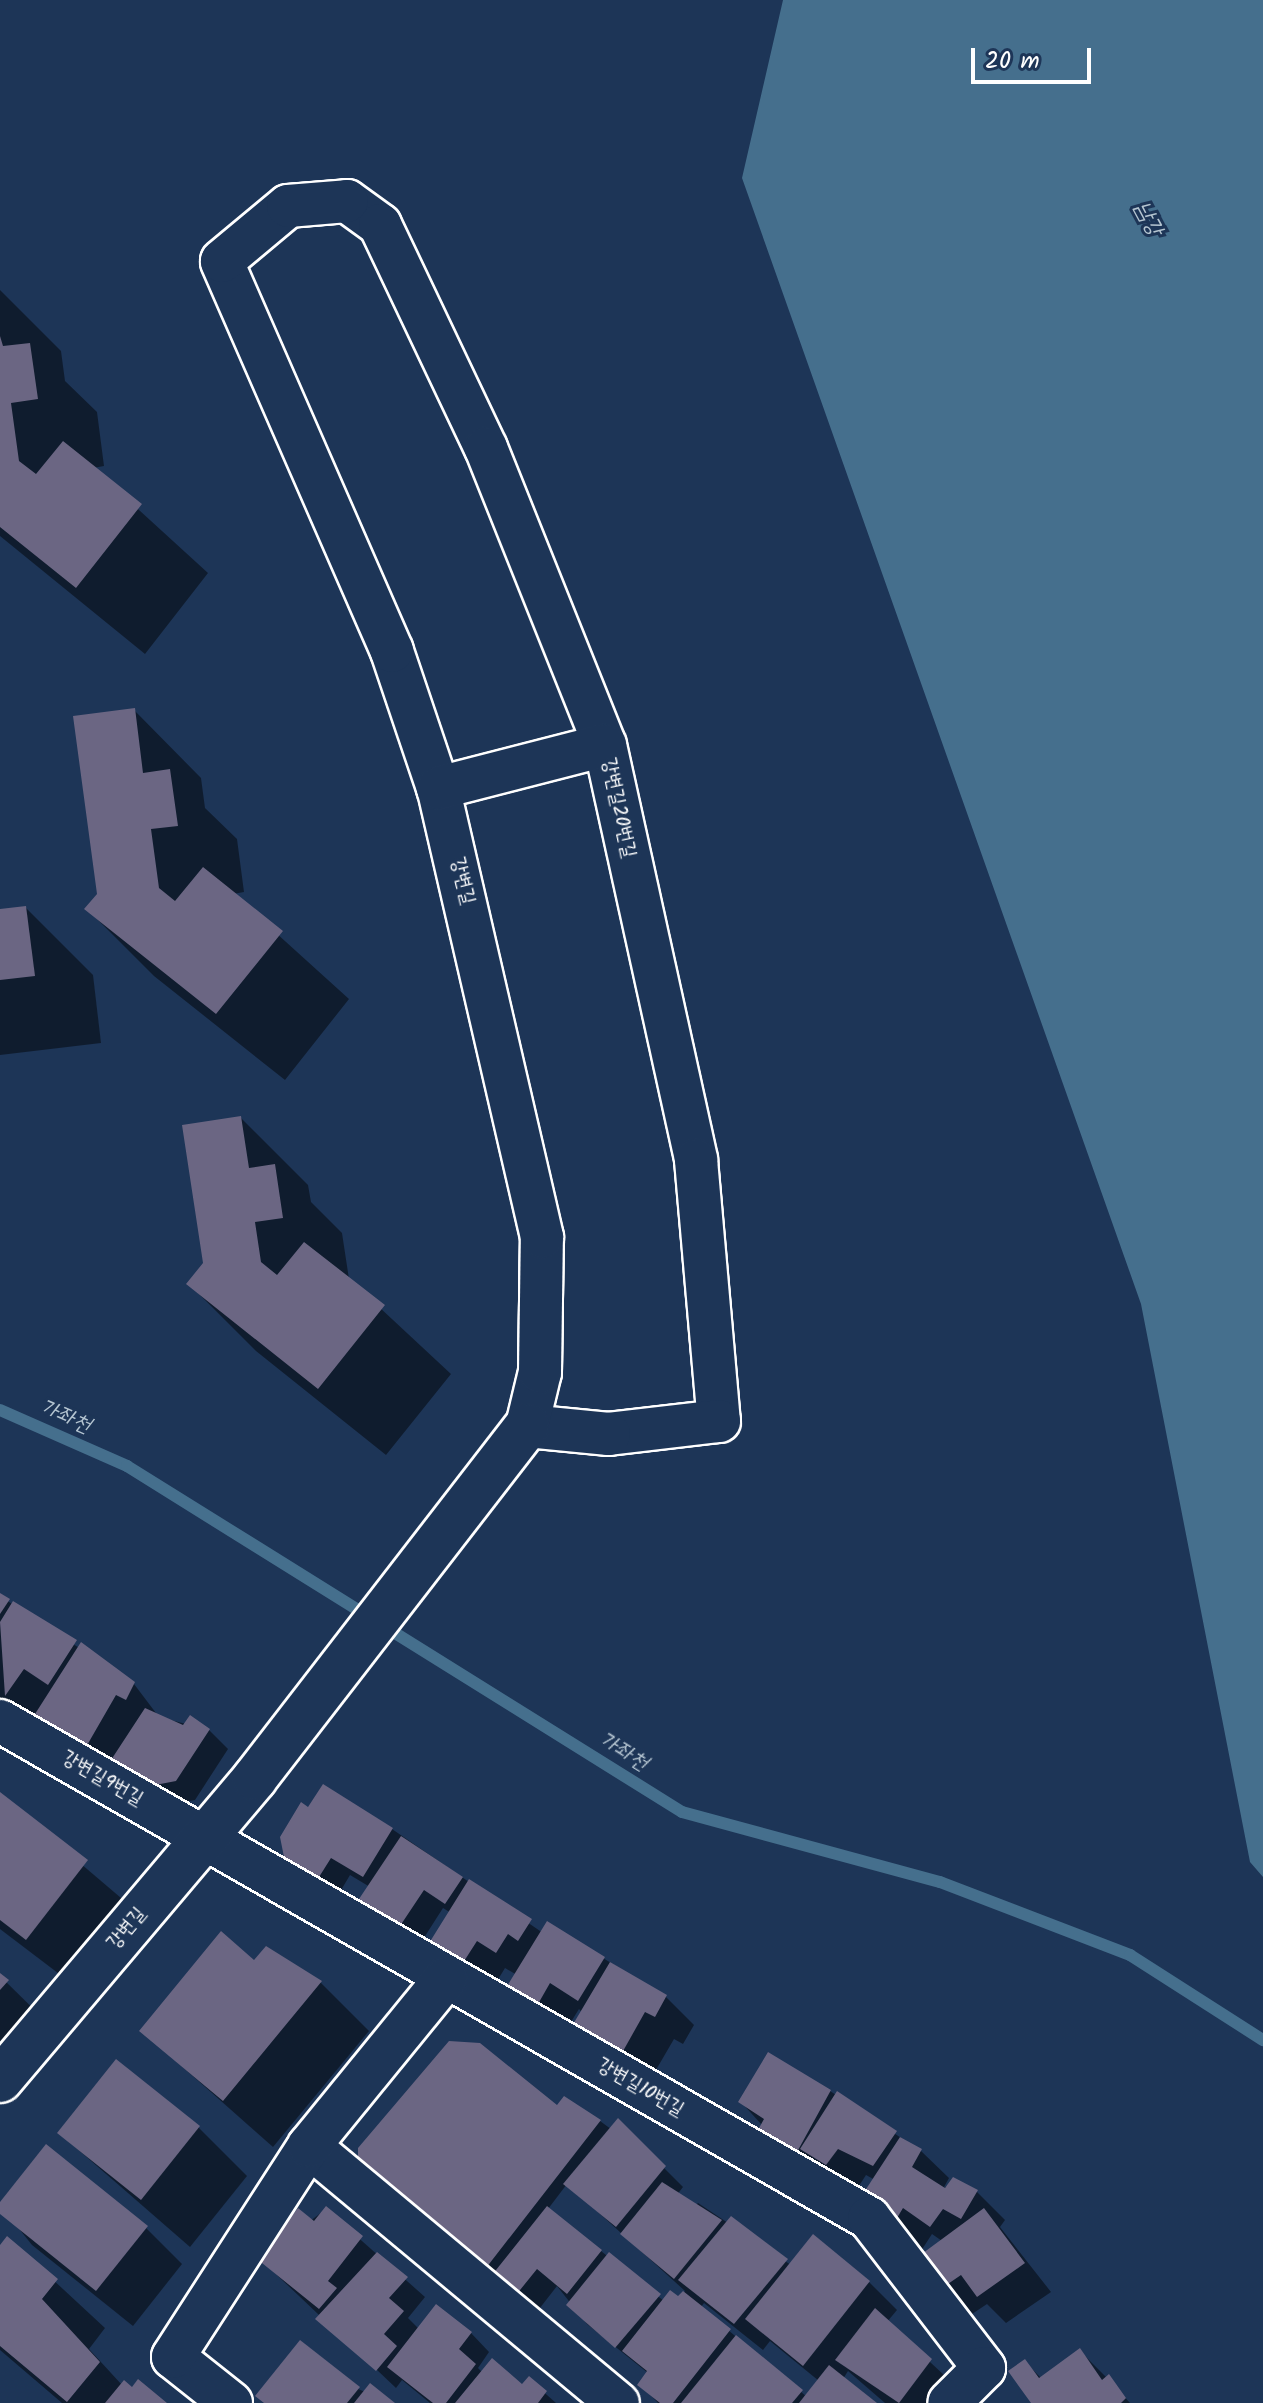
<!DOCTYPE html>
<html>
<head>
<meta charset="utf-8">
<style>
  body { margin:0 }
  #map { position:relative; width:1263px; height:2403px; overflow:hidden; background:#1d3557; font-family:Kalam,"Poor Story",sans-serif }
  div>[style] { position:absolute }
  .water>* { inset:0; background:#456f8d }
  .shadow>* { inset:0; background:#0007 }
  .stream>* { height:12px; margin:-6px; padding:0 6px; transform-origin:6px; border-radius:6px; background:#456f8d }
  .building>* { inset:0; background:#6b6683 }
  .roads { filter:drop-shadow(2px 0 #fff) drop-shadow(-2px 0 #fff) drop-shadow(0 2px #fff) drop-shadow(0 -2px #fff) }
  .minor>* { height:42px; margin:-21px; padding:0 21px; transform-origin:21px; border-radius:21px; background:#1d3557 }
  .tertiary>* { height:44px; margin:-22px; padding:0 22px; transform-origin:22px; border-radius:22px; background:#1d3557 }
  span { translate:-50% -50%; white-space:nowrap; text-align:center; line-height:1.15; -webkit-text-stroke:6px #1d3557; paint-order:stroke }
  .street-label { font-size:20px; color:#fff }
  .water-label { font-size:22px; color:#b5c5d1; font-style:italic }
  .scale { position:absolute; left:971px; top:48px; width:120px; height:36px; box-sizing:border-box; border:4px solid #fff; border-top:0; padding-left:10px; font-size:24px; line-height:28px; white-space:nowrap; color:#fff; -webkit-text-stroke:6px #1d3557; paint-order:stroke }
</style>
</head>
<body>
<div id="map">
  <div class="water">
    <i style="clip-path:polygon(783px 0,1263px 0,1263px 1877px,1250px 1862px,1141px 1304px,742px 178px)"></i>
  </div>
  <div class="shadow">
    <i style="clip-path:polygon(0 290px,61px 351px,65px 381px,97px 412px,104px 466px,93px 468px,208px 573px,145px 654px,0 536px)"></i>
    <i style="clip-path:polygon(134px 710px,201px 778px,205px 808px,237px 839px,244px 892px,233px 894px,349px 999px,285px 1080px,154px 976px,87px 909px,99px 894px)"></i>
    <i style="clip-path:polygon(26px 908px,93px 975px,101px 1043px,0 1055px,0 911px)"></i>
    <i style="clip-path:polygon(241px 1118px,308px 1185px,311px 1202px,342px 1233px,349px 1279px,451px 1374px,386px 1455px,256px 1351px,189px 1284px,205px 1263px)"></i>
    <i style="clip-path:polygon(0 1596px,134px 1684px,159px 1717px,209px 1730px,228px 1749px,195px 1800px,171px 1804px,66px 1741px,39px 1715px,34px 1722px,0 1704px)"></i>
    <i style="clip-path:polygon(0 1795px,134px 1909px,75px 1986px,0 1929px)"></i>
    <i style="clip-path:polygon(309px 1810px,392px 1829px,543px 1933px,548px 1924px,666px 1997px,694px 2025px,683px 2044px,674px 2039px,646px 2087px,579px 2009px,566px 2030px,510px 1985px,517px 1975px,505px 1968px,488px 1996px,457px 1976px,451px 1913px,443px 1908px,420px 1944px,381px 1918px,362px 1899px,370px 1887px,350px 1875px,334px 1902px,307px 1885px)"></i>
    <i style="clip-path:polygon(255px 1962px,321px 1983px,369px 2031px,273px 2147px,142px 2031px)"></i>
    <i style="clip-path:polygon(0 1976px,55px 2030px,0 2097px)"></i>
    <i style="clip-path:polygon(830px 2091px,921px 2151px,949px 2178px,943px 2189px,954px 2180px,977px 2192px,1005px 2220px,1000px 2227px,1051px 2292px,1006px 2323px,987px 2304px,972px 2314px,944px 2286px,942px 2241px,932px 2234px,919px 2254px,888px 2231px,875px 2180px,866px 2175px,855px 2192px,820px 2189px,741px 2102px)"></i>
    <i style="clip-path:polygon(evenodd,557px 2108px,600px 2121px,664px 2168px,683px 2187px,676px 2196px,692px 2209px,698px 2203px,791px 2265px,869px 2282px,897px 2310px,887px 2322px,959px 2389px,948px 2403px,885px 2403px,848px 2371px,843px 2379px,874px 2403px,658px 2403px,640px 2384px,648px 2373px,587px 2324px,557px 2286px,536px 2313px,374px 2186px,557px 2108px,567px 2184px,685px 2291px,679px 2299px,664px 2301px,548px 2209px,567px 2184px,557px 2108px,704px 2303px,763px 2350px,770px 2341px,819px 2381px,807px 2397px,701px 2307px,704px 2303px)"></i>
    <i style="clip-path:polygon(198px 2127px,247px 2176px,190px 2247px,59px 2133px)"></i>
    <i style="clip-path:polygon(0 2205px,146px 2228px,182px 2264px,133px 2326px,32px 2245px)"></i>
    <i style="clip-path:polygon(326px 2209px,425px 2297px,408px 2318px,419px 2329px,471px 2333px,489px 2352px,478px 2368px,483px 2373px,523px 2387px,529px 2379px,556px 2403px,430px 2403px,402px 2380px,396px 2388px,260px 2259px)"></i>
    <i style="clip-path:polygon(8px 2238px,105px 2328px,89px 2349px,122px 2385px,166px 2403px,62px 2403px,0 2350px,0 2248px)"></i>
    <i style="clip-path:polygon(1080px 2351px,1108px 2379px,1130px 2403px,1034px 2403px,1024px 2361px,1041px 2378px)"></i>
    <i style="clip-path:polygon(358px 2389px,392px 2403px,265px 2403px)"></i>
  </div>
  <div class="stream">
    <i style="left:0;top:1410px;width:139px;rotate:23.8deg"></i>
    <i style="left:127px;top:1466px;width:654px;rotate:31.94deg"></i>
    <i style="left:682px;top:1812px;width:267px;rotate:15.2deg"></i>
    <i style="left:940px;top:1882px;width:204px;rotate:21deg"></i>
    <i style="left:1130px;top:1955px;width:158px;rotate:32.6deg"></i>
  </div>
  <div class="building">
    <i style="clip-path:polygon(0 336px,3px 346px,30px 343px,38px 399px,11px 403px,19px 461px,36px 474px,63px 441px,142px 504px,76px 588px,0 527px)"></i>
    <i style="clip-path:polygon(135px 708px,143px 773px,170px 769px,178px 826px,151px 829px,159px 888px,175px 901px,203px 867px,283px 931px,216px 1014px,84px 909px,97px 894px,73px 716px)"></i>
    <i style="clip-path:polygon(26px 906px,35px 976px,0 980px,0 909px)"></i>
    <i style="clip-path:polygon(241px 1116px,249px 1168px,275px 1164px,283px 1218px,255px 1222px,261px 1262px,277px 1275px,304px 1242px,385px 1305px,318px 1389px,186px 1284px,203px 1263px,182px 1125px)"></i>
    <i style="clip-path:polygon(0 1593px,10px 1599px,0 1614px)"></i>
    <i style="clip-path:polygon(13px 1601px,77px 1640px,48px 1685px,24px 1669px,5px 1696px,0 1622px)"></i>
    <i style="clip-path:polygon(81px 1642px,135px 1682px,126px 1700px,116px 1695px,86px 1747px,35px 1714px)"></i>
    <i style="clip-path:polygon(145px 1708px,183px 1725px,190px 1715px,210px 1729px,176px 1781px,150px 1786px,111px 1760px)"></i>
    <i style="clip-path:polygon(323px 1784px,393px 1828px,363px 1877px,331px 1858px,314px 1885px,286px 1867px,280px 1837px,301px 1802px,308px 1807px)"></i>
    <i style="clip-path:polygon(0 1792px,88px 1860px,26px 1940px,0 1920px)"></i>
    <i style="clip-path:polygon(401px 1836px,463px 1877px,445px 1904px,424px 1890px,400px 1926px,359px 1899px)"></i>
    <i style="clip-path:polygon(469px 1879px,532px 1919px,518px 1941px,508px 1934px,496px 1953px,477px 1941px,459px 1969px,426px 1948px)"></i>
    <i style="clip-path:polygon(547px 1921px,605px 1957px,578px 2001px,550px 1983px,538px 2004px,507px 1986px)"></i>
    <i style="clip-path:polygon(221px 1931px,254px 1960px,266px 1946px,322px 1981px,223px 2101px,139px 2031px)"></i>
    <i style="clip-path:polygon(610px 1962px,667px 1995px,655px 2017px,645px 2012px,618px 2060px,569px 2031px)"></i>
    <i style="clip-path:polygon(0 1973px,9px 1980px,0 1990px)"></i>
    <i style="clip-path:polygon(449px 2041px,480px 2043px,557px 2105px,564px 2096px,601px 2120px,486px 2268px,358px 2161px,358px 2148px)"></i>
    <i style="clip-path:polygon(768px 2052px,831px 2090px,791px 2163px,753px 2139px,764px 2119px,738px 2102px)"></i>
    <i style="clip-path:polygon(116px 2059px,200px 2126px,141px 2200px,57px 2133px)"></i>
    <i style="clip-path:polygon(837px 2091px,897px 2131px,873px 2166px,838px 2149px,826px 2165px,800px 2149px)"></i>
    <i style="clip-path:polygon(618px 2118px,666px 2166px,616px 2227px,563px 2184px)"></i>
    <i style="clip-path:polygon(900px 2137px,922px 2149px,912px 2167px,945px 2188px,953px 2177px,978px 2190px,961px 2219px,943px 2209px,930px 2227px,903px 2208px,891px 2228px,857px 2203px)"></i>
    <i style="clip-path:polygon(46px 2144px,148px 2226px,96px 2291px,0 2214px,0 2202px)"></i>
    <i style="clip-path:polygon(662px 2182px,722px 2220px,674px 2279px,620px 2234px)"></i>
    <i style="clip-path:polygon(326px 2206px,363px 2236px,328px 2281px,337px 2288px,319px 2309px,257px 2259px,298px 2208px,314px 2221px)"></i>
    <i style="clip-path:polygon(547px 2206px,602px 2250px,567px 2294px,537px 2269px,516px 2295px,492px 2275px)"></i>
    <i style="clip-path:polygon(984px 2208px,1025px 2263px,977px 2297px,961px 2275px,942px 2288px,919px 2256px)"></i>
    <i style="clip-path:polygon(731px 2216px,788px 2259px,734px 2324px,678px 2280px)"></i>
    <i style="clip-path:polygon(813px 2234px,870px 2281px,803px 2366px,745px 2319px)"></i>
    <i style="clip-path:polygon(7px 2236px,58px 2279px,42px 2299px,100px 2362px,67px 2402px,0 2346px,0 2245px)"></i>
    <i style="clip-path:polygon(377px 2252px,408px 2277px,389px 2298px,404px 2311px,384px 2334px,397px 2346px,376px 2371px,315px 2319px)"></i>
    <i style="clip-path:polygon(609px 2252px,661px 2294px,615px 2348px,566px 2305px)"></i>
    <i style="clip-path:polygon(670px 2290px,678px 2296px,683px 2291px,731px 2329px,673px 2403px,660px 2403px,637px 2385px,647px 2371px,622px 2351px)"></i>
    <i style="clip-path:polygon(436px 2304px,472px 2332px,459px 2349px,476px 2364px,446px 2403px,433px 2403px,387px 2367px)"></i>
    <i style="clip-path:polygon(875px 2308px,932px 2359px,899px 2403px,835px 2360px)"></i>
    <i style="clip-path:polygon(736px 2335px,803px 2390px,792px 2403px,681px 2403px)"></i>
    <i style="clip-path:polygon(300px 2340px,360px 2387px,347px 2403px,264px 2403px,255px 2396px)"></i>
    <i style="clip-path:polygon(1080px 2348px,1102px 2380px,1109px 2374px,1126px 2398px,1121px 2403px,1031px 2403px,1008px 2371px,1025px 2359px,1039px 2378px)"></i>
    <i style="clip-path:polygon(492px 2358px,522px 2384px,529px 2376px,547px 2391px,538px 2403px,455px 2403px)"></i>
    <i style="clip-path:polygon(829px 2365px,877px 2403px,799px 2403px)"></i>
    <i style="clip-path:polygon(138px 2379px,167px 2403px,105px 2403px,124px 2380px,132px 2387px)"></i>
    <i style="clip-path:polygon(370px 2383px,395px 2403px,354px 2403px)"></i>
  </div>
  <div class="roads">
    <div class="minor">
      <i style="left:347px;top:201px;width:41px;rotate:36deg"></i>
      <i style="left:380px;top:225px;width:247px;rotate:64.6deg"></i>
      <i style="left:486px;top:448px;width:320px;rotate:68.2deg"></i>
      <i style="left:605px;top:745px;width:425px;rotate:77.6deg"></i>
      <i style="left:696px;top:1160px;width:262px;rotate:85deg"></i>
      <i style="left:719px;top:1421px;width:111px;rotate:173.3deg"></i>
      <i style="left:609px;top:1434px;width:82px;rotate:-174.4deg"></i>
      <i style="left:527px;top:1426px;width:56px;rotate:-76.5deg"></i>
      <i style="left:540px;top:1372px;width:135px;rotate:-89.2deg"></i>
      <i style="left:542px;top:1237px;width:461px;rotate:-103deg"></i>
      <i style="left:438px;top:788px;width:145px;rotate:-108.6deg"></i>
      <i style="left:392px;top:651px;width:425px;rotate:-113.6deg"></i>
      <i style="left:222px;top:261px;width:86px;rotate:-39.8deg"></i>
      <i style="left:288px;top:206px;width:59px;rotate:-4.8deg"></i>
      <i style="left:438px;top:788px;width:172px;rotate:-14.4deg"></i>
      <i style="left:0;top:1721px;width:1001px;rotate:29.77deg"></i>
      <i style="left:869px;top:2218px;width:189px;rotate:52.5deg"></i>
      <i style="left:984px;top:2368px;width:49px;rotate:135deg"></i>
      <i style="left:309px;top:2146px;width:402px;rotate:39.8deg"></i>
      <i style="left:231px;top:2403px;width:74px;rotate:-141.6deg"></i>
      <i style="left:173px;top:2357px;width:251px;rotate:-57.2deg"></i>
      <i style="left:309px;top:2146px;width:217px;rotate:-50.8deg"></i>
    </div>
    <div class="tertiary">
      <i style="left:0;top:2080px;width:395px;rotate:-49.8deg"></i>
      <i style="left:255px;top:1778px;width:445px;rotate:-52.3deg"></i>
    </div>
  </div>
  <div class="street-label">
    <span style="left:618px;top:808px;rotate:78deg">강변길20번길</span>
    <span style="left:462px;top:881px;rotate:76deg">강변길</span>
    <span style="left:102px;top:1779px;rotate:30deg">강변길9번길</span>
    <span style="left:127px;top:1929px;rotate:-50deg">강변길</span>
    <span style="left:640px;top:2088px;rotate:30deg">강변길10번길</span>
  </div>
  <div class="water-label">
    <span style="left:1148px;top:219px;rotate:62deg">남강</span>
    <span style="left:65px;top:1417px;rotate:24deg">가좌천</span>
    <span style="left:623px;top:1752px;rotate:32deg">가좌천</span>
  </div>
  <div class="scale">20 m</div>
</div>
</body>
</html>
